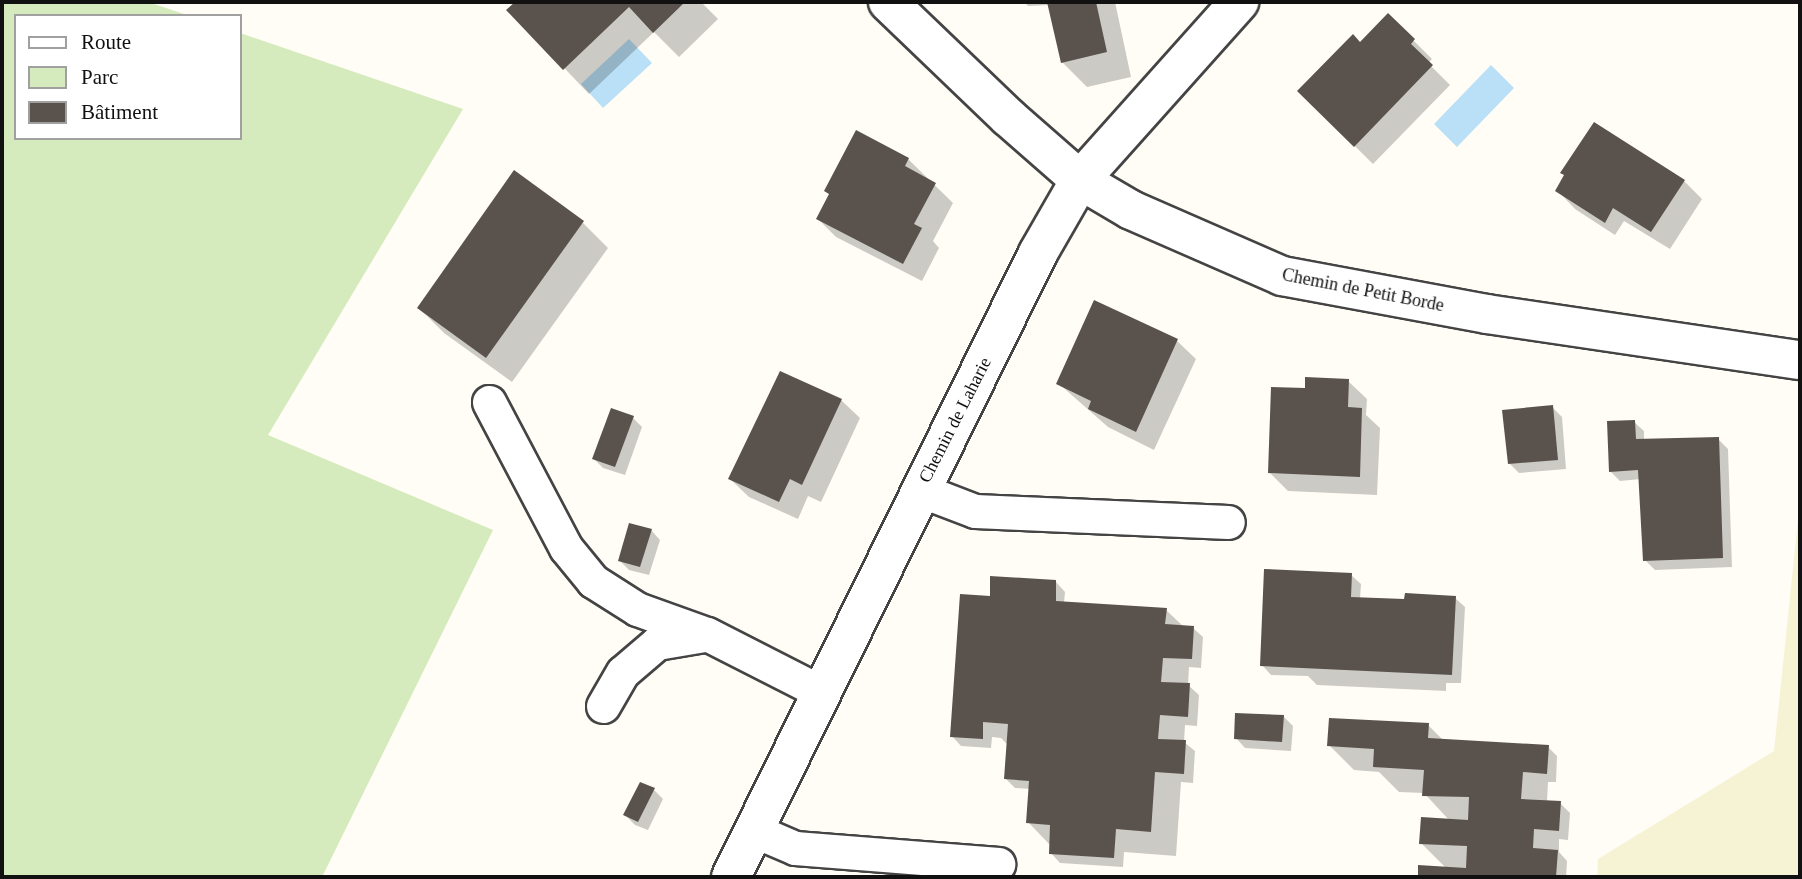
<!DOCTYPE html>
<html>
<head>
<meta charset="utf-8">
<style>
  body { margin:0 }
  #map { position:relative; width:1802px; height:879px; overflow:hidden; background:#fffdf5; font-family:Georgia,serif }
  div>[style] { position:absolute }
  .farmland>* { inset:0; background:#f6f3d4 }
  .green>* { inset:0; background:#d5ebbd }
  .water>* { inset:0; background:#b9e0f7 }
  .shadow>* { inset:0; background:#0003 }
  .building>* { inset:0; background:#5a524d }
  .roads { filter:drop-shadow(2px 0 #444) drop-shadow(-2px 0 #444) drop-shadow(0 2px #444) drop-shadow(0 -2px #444) }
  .service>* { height:33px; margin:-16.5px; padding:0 16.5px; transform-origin:16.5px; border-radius:16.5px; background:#fff }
  .minor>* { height:38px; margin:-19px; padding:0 19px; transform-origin:19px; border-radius:19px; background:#fff }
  span { translate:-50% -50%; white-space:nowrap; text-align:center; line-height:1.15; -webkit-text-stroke:7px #fff; paint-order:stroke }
  .street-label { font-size:18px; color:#111 }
  .frame { position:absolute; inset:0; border:4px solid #111; pointer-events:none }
  .legend { position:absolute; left:14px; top:14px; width:228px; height:126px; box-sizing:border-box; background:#fff; border:2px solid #a0a0a0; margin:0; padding:9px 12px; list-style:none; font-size:21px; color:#111 }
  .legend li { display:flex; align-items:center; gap:14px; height:35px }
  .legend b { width:35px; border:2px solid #a0a0a0 }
</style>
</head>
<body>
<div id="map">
  <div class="farmland">
    <i style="clip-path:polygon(1800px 500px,1800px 877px,1597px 877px,1598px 859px,1774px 751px)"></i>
  </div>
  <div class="green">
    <i style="clip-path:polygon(2px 2px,148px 2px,190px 16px,16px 16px,16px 138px,240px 138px,240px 33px,463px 109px,268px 435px,493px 530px,322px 877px,2px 877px)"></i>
  </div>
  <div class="water">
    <i style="clip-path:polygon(629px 39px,652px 63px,603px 108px,581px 84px)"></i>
    <i style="clip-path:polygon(1491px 65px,1514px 88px,1457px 147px,1434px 124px)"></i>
  </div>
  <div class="shadow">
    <i style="clip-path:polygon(518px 2px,701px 2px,718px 19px,679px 57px,654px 32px,589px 94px,509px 10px)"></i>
    <i style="clip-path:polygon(1024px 2px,1115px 2px,1131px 77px,1087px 87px,1062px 62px,1050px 5px,1028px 6px)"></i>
    <i style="clip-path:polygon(1388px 15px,1432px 59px,1428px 63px,1450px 85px,1373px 164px,1299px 91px,1361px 44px)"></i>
    <i style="clip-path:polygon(908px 159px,953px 203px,933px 241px,939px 248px,922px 281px,836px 237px,818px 219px)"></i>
    <i style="clip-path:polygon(1684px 181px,1702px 199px,1670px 249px,1624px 221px,1615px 235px,1575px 209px,1557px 190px)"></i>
    <i style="clip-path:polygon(583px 223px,608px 248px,512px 382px,444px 333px,419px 308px)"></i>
    <i style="clip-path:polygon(1095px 303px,1177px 341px,1196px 359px,1154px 450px,1108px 427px,1058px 383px)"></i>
    <i style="clip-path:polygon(1348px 381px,1367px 399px,1366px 415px,1380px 428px,1377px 495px,1288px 491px,1270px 473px,1307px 390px)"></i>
    <i style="clip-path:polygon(841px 400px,860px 418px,821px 502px,808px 496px,798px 519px,749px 497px,730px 479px)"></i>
    <i style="clip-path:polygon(1552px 407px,1562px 417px,1566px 469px,1519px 473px,1509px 463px)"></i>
    <i style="clip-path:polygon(633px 418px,642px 427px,625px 475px,603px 468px,594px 459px)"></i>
    <i style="clip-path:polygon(1634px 422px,1644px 431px,1644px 441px,1718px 439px,1728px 449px,1732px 567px,1655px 570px,1645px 560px,1641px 479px,1620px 481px,1610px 471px)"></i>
    <i style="clip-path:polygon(651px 530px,660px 540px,649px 575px,629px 570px,620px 561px)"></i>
    <i style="clip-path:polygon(1351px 575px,1361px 584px,1360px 599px,1406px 603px,1455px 598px,1465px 607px,1461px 683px,1446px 683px,1446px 691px,1317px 685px,1308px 676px,1271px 675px,1262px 665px)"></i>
    <i style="clip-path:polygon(1056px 582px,1065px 592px,1064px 603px,1166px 610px,1184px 627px,1193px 628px,1203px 637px,1201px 668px,1189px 667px,1188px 685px,1199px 695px,1197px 726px,1185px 725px,1184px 742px,1195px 751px,1193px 783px,1181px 782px,1176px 856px,1124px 852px,1123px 867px,1060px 863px,1051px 853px,1051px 846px,1028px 822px,1030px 789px,1015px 788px,1006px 779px,1008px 745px,1001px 738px,992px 737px,991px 748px,961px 746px,952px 736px,991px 598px)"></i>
    <i style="clip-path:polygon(1283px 716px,1293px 726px,1291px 751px,1245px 748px,1236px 738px)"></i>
    <i style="clip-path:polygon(1428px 725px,1444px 741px,1548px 747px,1557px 756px,1556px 782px,1548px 782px,1547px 802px,1560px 803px,1570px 813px,1568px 840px,1559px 839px,1559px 852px,1567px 861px,1566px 877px,1419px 877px,1420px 867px,1446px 868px,1421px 843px,1449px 820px,1424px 793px,1399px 792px,1379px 772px,1354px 770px,1329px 745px)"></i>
    <i style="clip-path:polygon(654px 790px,663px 799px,648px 830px,635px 825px,625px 815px)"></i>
  </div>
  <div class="building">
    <i style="clip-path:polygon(515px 2px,685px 2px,653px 33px,629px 7px,563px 70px,506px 10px)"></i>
    <i style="clip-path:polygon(1047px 2px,1096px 2px,1107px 52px,1061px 63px)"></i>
    <i style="clip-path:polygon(1388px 13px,1415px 39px,1411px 44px,1433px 65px,1354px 147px,1297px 91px,1353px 34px,1360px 42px)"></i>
    <i style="clip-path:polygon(1594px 122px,1685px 180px,1651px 232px,1613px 208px,1605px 223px,1555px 191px,1564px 175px,1560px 173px)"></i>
    <i style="clip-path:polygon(856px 130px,909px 158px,905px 166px,936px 183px,914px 224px,922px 228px,903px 264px,816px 219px,829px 194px,824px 191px)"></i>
    <i style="clip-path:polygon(514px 170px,584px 221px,486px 358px,417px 308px)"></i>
    <i style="clip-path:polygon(1094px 300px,1178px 339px,1136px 432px,1088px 409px,1091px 401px,1056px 384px)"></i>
    <i style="clip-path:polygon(780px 371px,842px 399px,802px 485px,790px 479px,779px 502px,728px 479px)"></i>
    <i style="clip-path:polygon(1305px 377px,1349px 379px,1348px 407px,1362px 408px,1360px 477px,1268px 473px,1271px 387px,1305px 388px)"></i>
    <i style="clip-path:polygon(1553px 405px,1558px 460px,1508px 464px,1502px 410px)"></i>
    <i style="clip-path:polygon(611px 408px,634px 416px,615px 467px,592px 459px)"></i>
    <i style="clip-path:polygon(1635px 420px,1636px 439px,1719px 437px,1723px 558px,1643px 561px,1638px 470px,1609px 472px,1607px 421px)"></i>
    <i style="clip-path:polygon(629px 523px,652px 529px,640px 567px,618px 561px)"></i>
    <i style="clip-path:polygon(1264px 569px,1352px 573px,1351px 597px,1404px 599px,1405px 593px,1456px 596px,1452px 675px,1260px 666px)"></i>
    <i style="clip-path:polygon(990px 576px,1056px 580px,1056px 601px,1167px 608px,1165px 624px,1194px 626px,1192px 659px,1163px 658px,1161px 682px,1190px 683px,1188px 717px,1160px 715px,1158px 739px,1186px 740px,1184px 774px,1155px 772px,1151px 832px,1116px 829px,1114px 858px,1049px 854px,1050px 825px,1026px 823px,1029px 781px,1004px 779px,1008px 724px,983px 722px,983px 739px,950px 737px,960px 594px,990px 596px)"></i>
    <i style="clip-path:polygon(1235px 713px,1284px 715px,1282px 742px,1234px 739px)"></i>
    <i style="clip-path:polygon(1329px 718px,1429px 723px,1428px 738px,1549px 745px,1547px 774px,1523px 772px,1521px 799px,1561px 801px,1559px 831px,1534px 829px,1533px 848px,1558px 850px,1556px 877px,1418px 877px,1418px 865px,1466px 868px,1467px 846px,1419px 844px,1421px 817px,1468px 820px,1469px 797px,1422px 796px,1424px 770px,1373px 767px,1374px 749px,1327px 746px)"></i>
    <i style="clip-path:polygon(640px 782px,655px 788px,638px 822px,623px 815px)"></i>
  </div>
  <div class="roads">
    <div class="service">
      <i style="left:489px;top:402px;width:165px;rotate:62.2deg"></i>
      <i style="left:566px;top:548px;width:43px;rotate:50.7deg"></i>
      <i style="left:593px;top:581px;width:52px;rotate:32.5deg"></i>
      <i style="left:637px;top:609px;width:74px;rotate:19.7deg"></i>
      <i style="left:707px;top:634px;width:128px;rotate:27deg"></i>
      <i style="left:920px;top:490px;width:59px;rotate:20.9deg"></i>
      <i style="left:975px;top:511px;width:253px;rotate:2.5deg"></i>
      <i style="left:603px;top:706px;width:39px;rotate:-60deg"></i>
      <i style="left:623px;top:672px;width:45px;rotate:-40.5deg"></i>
      <i style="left:657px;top:643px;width:48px;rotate:-9.7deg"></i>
      <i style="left:753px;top:830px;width:46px;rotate:23.2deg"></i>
      <i style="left:795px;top:848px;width:204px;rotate:4.5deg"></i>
    </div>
    <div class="minor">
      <i style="left:888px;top:2px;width:166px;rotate:43.8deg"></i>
      <i style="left:1008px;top:117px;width:96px;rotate:41.2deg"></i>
      <i style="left:1080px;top:180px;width:59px;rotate:30.5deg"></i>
      <i style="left:1131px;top:210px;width:165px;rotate:23.6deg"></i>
      <i style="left:1282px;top:276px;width:208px;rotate:10.5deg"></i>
      <i style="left:1487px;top:314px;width:316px;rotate:8.4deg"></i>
      <i style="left:731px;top:877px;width:695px;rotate:-63.8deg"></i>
      <i style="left:1038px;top:253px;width:84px;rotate:-60.1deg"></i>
      <i style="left:1080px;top:180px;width:239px;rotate:-48.2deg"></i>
    </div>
  </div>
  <div class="street-label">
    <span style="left:1363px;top:290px;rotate:11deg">Chemin de Petit Borde</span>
    <span style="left:955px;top:420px;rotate:-63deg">Chemin de Laharie</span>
  </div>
  <div class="frame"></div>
  <ul class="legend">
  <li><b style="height:9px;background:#fff"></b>Route</li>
  <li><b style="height:19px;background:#d5ebbd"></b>Parc</li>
  <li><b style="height:19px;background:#5a524d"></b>Bâtiment</li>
  </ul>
</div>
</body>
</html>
